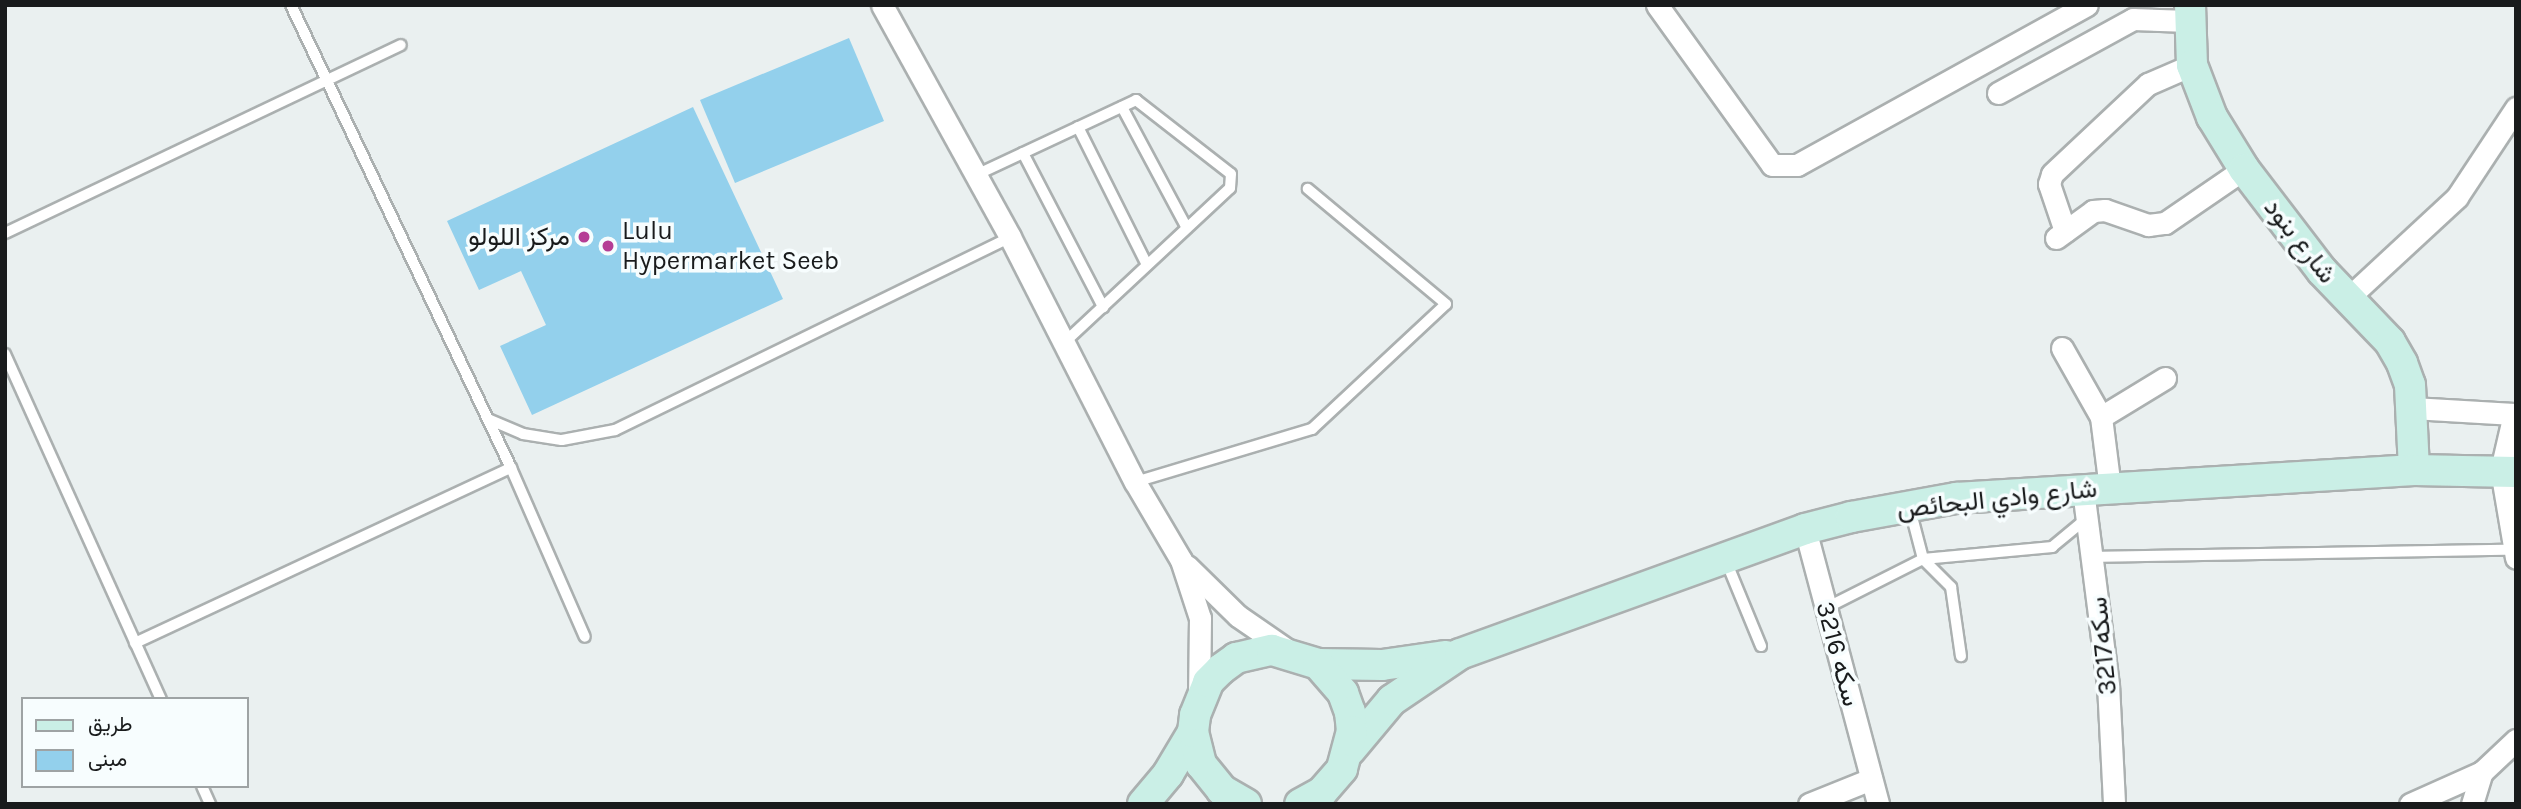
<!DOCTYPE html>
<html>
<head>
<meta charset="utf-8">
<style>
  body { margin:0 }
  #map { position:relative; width:2521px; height:809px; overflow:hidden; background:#eaf0f0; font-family:Karla,Vazirmatn,sans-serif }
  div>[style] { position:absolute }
  .building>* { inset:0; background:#93d0ec }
  .roads { filter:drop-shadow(2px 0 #abb0b0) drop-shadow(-2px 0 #abb0b0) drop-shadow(0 2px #abb0b0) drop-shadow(0 -2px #abb0b0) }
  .lane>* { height:10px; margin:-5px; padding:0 5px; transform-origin:5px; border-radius:5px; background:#fff }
  .street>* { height:21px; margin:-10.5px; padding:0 10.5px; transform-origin:10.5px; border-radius:10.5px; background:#fff }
  .secondary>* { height:30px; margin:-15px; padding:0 15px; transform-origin:15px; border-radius:15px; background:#caefe6 }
  .dots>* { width:19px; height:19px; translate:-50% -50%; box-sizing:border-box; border:4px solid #f7fdfe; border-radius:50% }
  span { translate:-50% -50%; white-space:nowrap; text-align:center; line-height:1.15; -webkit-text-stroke:7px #f7fdfe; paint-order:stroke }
  .poi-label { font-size:26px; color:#191b1c }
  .left { translate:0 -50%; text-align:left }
  .right { translate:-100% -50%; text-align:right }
  .street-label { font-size:26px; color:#191b1c }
  .frame { position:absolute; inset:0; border:7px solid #191b1c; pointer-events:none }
  .legend { position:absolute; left:21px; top:697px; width:228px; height:91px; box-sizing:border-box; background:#f7fdfe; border:2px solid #9ea3a4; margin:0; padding:9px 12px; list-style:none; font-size:21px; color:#191b1c }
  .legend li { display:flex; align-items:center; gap:14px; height:35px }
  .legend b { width:35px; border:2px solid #9ea3a4 }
</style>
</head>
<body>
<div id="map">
  <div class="building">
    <i style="clip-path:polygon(849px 38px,884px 121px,735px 183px,700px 100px)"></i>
    <i style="clip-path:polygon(693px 107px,783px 299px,532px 415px,500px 346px,546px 325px,521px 271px,479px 290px,447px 221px)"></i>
  </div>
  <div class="roads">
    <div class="lane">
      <i style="left:291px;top:5px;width:513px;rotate:64.58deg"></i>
      <i style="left:511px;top:468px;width:184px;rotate:66.4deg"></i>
      <i style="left:1122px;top:107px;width:137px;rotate:61.8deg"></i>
      <i style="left:1078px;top:127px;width:154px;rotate:63.4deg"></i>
      <i style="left:1023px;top:153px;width:174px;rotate:62.5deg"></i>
      <i style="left:976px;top:175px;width:177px;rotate:-25.1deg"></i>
      <i style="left:1136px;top:100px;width:120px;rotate:37.9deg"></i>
      <i style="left:1231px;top:174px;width:14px;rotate:94deg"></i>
      <i style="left:1230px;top:188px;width:227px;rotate:137deg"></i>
      <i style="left:5px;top:233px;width:438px;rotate:-25.4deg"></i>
      <i style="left:5px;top:354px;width:379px;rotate:65.7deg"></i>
      <i style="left:488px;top:419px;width:38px;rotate:23deg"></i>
      <i style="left:523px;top:434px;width:39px;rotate:9deg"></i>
      <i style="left:562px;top:440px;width:54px;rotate:-10.7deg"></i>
      <i style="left:615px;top:430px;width:440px;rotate:-26deg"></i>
      <i style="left:1135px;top:482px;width:185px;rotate:-16.7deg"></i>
      <i style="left:1312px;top:429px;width:183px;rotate:-43deg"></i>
      <i style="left:1446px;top:304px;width:180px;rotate:-140.2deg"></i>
      <i style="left:1910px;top:509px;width:52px;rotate:75.4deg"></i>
      <i style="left:1923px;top:559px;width:40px;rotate:45deg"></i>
      <i style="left:1951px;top:587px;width:70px;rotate:81.8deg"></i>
      <i style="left:2093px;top:557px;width:421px;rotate:-1deg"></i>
      <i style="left:1726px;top:561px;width:92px;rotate:67.6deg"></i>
      <i style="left:1826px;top:608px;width:109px;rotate:-26.8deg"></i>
      <i style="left:1923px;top:559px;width:130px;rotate:-5.3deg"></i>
      <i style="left:2052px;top:547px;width:45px;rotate:-39.6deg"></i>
      <i style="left:135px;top:643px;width:415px;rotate:-25deg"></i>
      <i style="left:202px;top:786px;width:20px;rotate:66deg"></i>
    </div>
    <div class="street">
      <i style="left:882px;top:5px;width:265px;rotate:61.1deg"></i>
      <i style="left:1010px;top:237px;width:275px;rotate:63deg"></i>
      <i style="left:1135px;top:482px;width:91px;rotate:59.5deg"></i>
      <i style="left:1181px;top:560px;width:61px;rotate:71.9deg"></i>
      <i style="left:1200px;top:618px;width:78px;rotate:90.7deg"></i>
      <i style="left:1657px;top:5px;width:197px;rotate:54.3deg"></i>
      <i style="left:1772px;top:165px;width:25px"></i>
      <i style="left:1797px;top:165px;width:331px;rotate:-28.9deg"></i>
      <i style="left:1998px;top:93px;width:154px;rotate:-28.7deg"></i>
      <i style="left:2133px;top:19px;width:57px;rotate:2deg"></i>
      <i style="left:2065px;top:231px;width:50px;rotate:-108.8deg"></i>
      <i style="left:2049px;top:184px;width:10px;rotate:-73deg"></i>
      <i style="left:2052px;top:174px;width:132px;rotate:-43.2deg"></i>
      <i style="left:2148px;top:84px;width:48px;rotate:-23.4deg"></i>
      <i style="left:2056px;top:238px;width:46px;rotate:-36.1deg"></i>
      <i style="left:2093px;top:211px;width:12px;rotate:-5deg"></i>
      <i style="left:2105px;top:210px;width:46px;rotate:19.2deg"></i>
      <i style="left:2148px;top:225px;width:17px;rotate:-7deg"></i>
      <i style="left:2165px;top:223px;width:96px;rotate:-34.4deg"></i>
      <i style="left:2347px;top:299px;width:150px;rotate:-42.8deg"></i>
      <i style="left:2457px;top:197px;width:107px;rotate:-56.5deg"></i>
      <i style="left:2062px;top:348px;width:79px;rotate:60.5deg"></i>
      <i style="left:2101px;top:417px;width:72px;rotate:82.8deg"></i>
      <i style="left:2412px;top:408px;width:102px;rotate:3.4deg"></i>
      <i style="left:2514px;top:414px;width:57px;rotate:103.1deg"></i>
      <i style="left:2501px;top:470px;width:89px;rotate:80.3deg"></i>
      <i style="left:2101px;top:417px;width:75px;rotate:-31.4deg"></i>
      <i style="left:2083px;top:490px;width:196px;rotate:82.7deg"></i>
      <i style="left:2108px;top:684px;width:120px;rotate:87.1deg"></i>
      <i style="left:1805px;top:529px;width:285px;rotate:75.1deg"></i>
      <i style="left:1187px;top:566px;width:71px;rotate:44.4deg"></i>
      <i style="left:1238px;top:616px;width:62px;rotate:34.5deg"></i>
      <i style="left:1809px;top:804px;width:67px;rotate:-22deg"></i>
      <i style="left:2410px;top:804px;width:79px;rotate:-24deg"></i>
      <i style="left:2482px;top:772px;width:47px;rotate:-43.3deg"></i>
      <i style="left:2472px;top:804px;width:34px;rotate:-73deg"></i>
    </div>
    <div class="secondary">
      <i style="left:2190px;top:5px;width:60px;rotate:88.1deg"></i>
      <i style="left:2192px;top:65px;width:56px;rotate:69deg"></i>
      <i style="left:2212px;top:117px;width:61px;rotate:58.4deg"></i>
      <i style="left:2244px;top:169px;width:128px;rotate:52.6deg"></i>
      <i style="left:2322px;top:271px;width:98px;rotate:46.2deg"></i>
      <i style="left:2390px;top:342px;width:24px;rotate:60deg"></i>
      <i style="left:2402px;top:363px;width:23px;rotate:70deg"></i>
      <i style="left:2410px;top:385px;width:85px;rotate:87.3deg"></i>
      <i style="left:1318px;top:664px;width:64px;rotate:0.9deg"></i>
      <i style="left:1382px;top:665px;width:65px;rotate:-8deg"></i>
      <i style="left:1350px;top:750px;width:65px;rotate:-50deg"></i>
      <i style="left:1392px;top:700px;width:82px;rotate:-34.1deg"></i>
      <i style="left:1460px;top:654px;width:367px;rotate:-19.9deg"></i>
      <i style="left:1805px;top:529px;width:48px;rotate:-14.6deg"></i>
      <i style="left:1851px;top:517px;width:107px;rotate:-10.3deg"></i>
      <i style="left:1956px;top:498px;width:459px;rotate:-3.5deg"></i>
      <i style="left:2414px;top:470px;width:102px;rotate:1.1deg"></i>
      <i style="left:1143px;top:804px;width:39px;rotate:-50deg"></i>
      <i style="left:1168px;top:774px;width:49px;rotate:-59.2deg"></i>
      <i style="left:1246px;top:804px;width:28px;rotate:-150deg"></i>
      <i style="left:1222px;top:790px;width:33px;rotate:-129deg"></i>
      <i style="left:1201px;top:764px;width:33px;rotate:-104deg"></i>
      <i style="left:1193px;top:732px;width:17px;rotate:-83deg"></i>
      <i style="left:1195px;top:715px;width:35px;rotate:-68deg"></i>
      <i style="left:1208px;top:682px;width:18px;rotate:-45deg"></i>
      <i style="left:1221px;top:669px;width:19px;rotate:-36deg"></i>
      <i style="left:1236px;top:658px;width:37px;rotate:-13deg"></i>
      <i style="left:1272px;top:650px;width:48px;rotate:16.9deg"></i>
      <i style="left:1318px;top:664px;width:38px;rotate:49deg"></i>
      <i style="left:1343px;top:693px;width:20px;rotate:70deg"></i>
      <i style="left:1350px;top:712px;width:19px;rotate:84deg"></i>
      <i style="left:1352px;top:731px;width:39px;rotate:105deg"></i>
      <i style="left:1342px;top:769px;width:30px;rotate:131deg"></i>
      <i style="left:1322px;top:792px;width:25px;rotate:151deg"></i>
    </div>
  </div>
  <div class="dots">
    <i style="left:584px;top:237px;background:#b53e95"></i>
    <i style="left:608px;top:246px;background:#b53e95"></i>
  </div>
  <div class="poi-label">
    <span class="left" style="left:622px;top:246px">Lulu<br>Hypermarket Seeb</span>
    <span class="right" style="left:570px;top:237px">مركز اللولو</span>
  </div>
  <div class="street-label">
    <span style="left:2300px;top:241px;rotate:52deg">شارع بنود</span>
    <span style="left:1997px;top:499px;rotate:-6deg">شارع وادي البحائص</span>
    <span style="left:2103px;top:646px;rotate:-96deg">سكه3217</span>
    <span style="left:1838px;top:654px;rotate:75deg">سكه 3216</span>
  </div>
  <div class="frame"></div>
  <ul class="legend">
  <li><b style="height:9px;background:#caefe6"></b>طريق</li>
  <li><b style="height:19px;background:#93d0ec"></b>مبنى</li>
  </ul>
</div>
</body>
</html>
